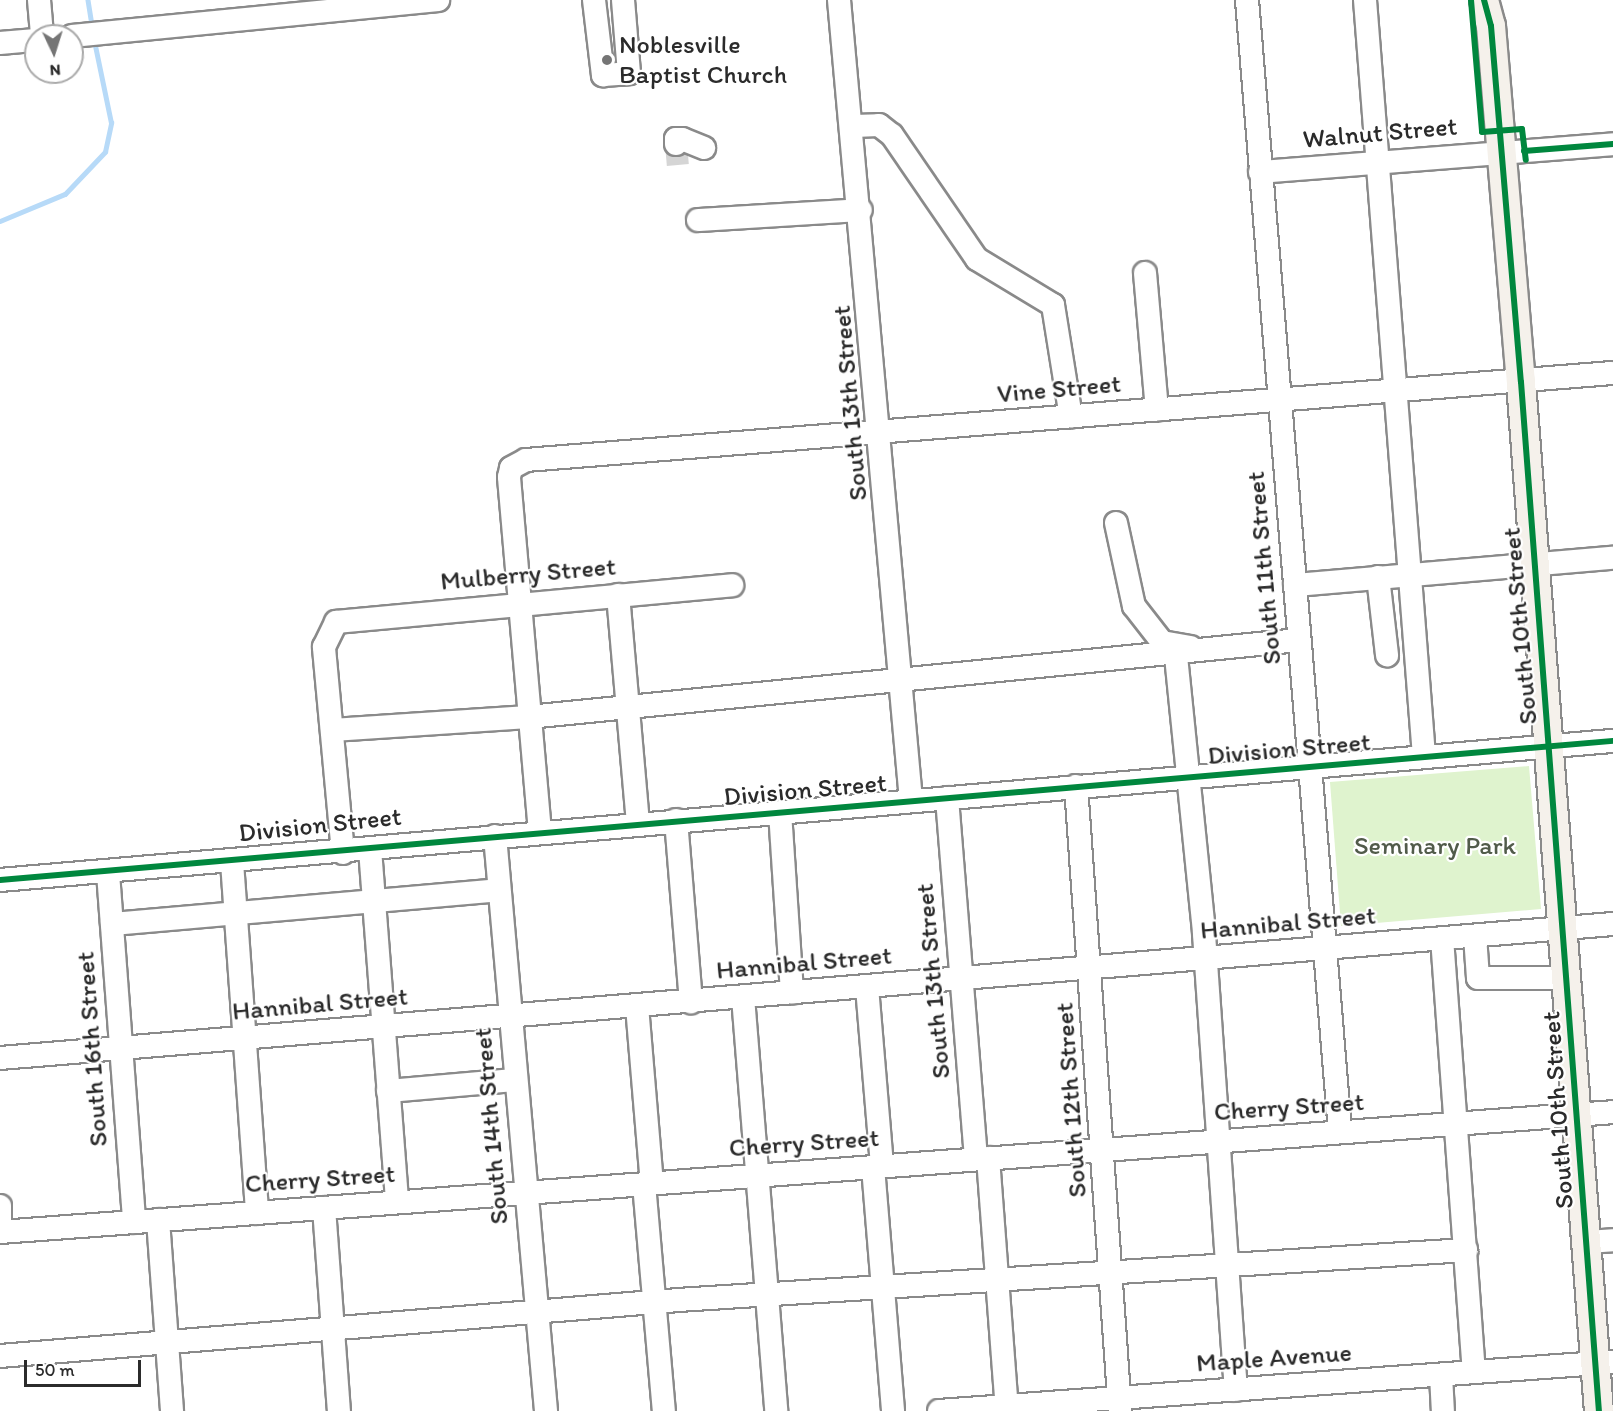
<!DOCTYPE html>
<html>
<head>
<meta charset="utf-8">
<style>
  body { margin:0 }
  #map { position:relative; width:1613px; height:1411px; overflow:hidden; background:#fff; font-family:Itim,sans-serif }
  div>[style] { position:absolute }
  .green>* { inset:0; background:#dff3ce }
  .stream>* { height:4.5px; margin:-2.25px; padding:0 2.25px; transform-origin:2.25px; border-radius:2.25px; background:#b7daf8 }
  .minor-tunnel>* { height:22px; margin-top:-11px; transform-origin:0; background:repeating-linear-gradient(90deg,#d5d5d5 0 22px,transparent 0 33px) }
  .roads { filter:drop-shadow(2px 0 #8a8a8a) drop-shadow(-2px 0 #8a8a8a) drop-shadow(0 2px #8a8a8a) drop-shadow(0 -2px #8a8a8a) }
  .minor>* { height:22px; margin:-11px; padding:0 11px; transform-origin:11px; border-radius:11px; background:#fff }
  .major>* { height:28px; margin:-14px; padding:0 14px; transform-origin:14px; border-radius:14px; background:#f5f1eb }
  .cycleway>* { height:6px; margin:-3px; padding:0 3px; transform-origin:3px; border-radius:3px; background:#00873e }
  .dots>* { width:16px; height:16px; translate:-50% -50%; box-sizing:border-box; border:3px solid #fff; border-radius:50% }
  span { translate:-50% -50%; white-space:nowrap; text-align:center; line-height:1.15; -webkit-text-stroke:4.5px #fff; paint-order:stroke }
  .poi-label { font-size:26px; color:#2b2b2b }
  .left { translate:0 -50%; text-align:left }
  .street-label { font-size:26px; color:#2b2b2b }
  .park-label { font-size:26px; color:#515b4a }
  .north { position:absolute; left:24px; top:24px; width:60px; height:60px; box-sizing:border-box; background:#fff; border:2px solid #aaa; border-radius:50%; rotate:176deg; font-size:16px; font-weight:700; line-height:24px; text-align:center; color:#2b2b2b }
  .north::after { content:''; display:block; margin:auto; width:21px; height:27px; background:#757575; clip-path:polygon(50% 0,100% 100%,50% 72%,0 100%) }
  .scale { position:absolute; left:24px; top:1360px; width:117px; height:27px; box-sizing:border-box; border:3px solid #2b2b2b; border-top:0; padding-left:8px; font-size:18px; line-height:21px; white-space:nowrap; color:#2b2b2b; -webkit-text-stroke:4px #fff; paint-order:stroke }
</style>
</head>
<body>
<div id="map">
  <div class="green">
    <i style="clip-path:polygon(1529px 766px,1541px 909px,1341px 926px,1330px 782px)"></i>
  </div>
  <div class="stream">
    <i style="left:88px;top:0;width:26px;rotate:81deg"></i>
    <i style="left:0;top:221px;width:70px;rotate:-22.6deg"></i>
    <i style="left:65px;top:194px;width:58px;rotate:-46.4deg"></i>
    <i style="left:105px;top:152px;width:30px;rotate:-78deg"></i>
    <i style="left:111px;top:123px;width:84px;rotate:-101.7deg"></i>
  </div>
  <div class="minor-tunnel">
    <i style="left:676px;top:144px;width:21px;rotate:85deg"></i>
  </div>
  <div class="roads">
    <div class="minor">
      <i style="left:39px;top:0;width:36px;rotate:85deg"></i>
      <i style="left:594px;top:0;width:76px;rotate:83.2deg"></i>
      <i style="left:603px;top:75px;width:26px;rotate:-4deg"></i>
      <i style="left:629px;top:73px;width:73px;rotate:-94.7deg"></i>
      <i style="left:839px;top:0;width:804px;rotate:84.86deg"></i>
      <i style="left:1247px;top:0;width:1136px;rotate:85.3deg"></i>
      <i style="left:1365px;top:0;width:759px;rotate:85.54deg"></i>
      <i style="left:72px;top:36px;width:368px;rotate:-5.6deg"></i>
      <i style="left:0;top:43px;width:36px;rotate:-5deg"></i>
      <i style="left:854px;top:126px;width:25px;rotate:-2deg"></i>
      <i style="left:879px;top:125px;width:16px;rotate:38deg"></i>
      <i style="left:892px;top:135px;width:150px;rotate:55.6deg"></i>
      <i style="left:977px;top:259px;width:89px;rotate:31.2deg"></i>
      <i style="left:1053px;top:305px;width:113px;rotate:80.9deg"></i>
      <i style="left:676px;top:144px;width:5px;rotate:-90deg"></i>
      <i style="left:676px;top:139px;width:6px"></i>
      <i style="left:682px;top:139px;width:24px;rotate:22deg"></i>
      <i style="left:1260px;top:172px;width:354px;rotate:-4.5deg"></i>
      <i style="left:698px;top:220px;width:163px;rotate:-3.5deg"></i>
      <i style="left:1145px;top:273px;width:137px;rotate:85deg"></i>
      <i style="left:1116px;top:523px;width:85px;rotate:77.8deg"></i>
      <i style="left:1134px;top:606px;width:46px;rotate:52.1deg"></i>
      <i style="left:1162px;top:642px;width:29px;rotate:10deg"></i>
      <i style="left:1378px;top:577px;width:79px;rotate:83.4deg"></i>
      <i style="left:1295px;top:585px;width:319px;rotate:-4.9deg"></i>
      <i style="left:618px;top:595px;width:230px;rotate:85deg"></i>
      <i style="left:1176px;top:656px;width:279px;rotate:84.2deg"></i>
      <i style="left:1204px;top:934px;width:457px;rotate:86deg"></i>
      <i style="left:332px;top:730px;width:197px;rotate:-3.8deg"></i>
      <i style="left:529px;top:717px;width:774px;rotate:-5.71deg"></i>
      <i style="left:1076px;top:786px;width:627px;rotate:85.97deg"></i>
      <i style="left:947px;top:798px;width:362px;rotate:85.4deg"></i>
      <i style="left:780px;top:812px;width:181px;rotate:86.2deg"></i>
      <i style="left:676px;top:820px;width:183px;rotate:85.3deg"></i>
      <i style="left:540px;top:832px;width:356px;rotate:-95deg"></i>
      <i style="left:509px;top:477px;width:9px;rotate:-77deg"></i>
      <i style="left:511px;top:468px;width:17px;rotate:-28deg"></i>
      <i style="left:526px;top:460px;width:1090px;rotate:-4.58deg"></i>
      <i style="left:495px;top:836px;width:577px;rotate:84.93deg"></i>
      <i style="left:370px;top:849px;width:354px;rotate:85.6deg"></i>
      <i style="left:343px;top:853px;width:207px;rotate:-95.3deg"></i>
      <i style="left:324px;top:647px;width:28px;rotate:-64deg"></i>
      <i style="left:336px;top:622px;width:398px;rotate:-5.3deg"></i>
      <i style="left:232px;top:862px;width:352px;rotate:85.9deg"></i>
      <i style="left:108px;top:873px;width:350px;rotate:85.7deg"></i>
      <i style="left:0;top:880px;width:1619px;rotate:-4.93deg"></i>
      <i style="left:112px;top:924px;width:388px;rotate:-5deg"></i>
      <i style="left:1475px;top:936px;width:42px;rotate:85.9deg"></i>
      <i style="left:1478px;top:978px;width:89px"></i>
      <i style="left:1442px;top:938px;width:435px;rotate:85.8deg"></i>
      <i style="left:867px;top:987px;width:180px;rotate:85.2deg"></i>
      <i style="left:743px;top:997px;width:415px;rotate:85.4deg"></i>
      <i style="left:637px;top:1006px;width:178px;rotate:85.2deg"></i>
      <i style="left:0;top:1058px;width:1619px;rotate:-4.75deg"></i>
      <i style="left:388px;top:1091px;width:127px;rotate:-5deg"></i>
      <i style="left:988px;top:1158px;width:254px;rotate:85.7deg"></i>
      <i style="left:873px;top:1167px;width:245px;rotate:85.3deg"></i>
      <i style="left:644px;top:1184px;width:228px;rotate:85deg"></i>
      <i style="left:0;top:1206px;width:26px;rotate:88deg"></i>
      <i style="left:324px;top:1208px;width:204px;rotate:85.8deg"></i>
      <i style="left:158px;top:1220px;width:192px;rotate:85.8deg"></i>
      <i style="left:0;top:1232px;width:1617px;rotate:-4.25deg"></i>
      <i style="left:1587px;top:1242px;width:26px;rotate:-4deg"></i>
      <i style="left:0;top:1356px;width:680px;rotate:-4.72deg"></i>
      <i style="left:678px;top:1300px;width:790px;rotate:-3.63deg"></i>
      <i style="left:1441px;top:1375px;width:36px;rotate:87deg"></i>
      <i style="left:939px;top:1411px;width:676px;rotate:-4.16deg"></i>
    </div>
    <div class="major">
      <i style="left:1484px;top:0;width:27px;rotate:75deg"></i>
      <i style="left:1491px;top:26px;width:357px;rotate:85.2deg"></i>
      <i style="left:1521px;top:382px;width:1032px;rotate:85.67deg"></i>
    </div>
  </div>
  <div class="cycleway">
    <i style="left:1471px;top:0;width:132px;rotate:85.2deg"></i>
    <i style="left:1482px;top:132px;width:40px;rotate:-4.3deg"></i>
    <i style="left:1522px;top:129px;width:31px;rotate:83deg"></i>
    <i style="left:1484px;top:0;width:27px;rotate:75deg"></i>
    <i style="left:1491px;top:26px;width:357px;rotate:85.2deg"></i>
    <i style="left:1521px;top:382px;width:1032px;rotate:85.67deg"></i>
    <i style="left:1524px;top:151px;width:89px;rotate:-4.5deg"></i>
    <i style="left:0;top:880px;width:1619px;rotate:-4.93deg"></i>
  </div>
  <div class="dots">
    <i style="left:607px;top:60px;background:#757575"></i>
  </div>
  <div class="poi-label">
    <span class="left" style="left:619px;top:60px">Noblesville<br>Baptist Church</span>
  </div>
  <div class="street-label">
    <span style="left:1380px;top:133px;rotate:-5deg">Walnut Street</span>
    <span style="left:1059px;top:389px;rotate:-5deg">Vine Street</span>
    <span style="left:850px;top:403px;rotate:-95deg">South 13th Street</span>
    <span style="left:1264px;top:568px;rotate:-95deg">South 11th Street</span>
    <span style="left:528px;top:574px;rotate:-5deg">Mulberry Street</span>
    <span style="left:1520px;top:626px;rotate:-95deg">South 10th Street</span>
    <span style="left:1289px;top:749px;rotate:-5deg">Division Street</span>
    <span style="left:805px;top:790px;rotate:-5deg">Division Street</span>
    <span style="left:320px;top:825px;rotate:-6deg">Division Street</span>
    <span style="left:1288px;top:923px;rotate:-5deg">Hannibal Street</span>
    <span style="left:804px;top:963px;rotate:-5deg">Hannibal Street</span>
    <span style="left:933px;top:981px;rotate:-95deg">South 13th Street</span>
    <span style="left:320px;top:1004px;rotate:-5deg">Hannibal Street</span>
    <span style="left:92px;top:1049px;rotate:-94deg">South 16th Street</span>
    <span style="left:1071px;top:1100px;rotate:-94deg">South 12th Street</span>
    <span style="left:1289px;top:1107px;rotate:-4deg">Cherry Street</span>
    <span style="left:1558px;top:1110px;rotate:-94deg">South 10th Street</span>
    <span style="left:491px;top:1126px;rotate:-95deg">South 14th Street</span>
    <span style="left:804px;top:1143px;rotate:-4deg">Cherry Street</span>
    <span style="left:320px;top:1179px;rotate:-4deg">Cherry Street</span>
    <span style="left:1274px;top:1358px;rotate:-4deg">Maple Avenue</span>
  </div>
  <div class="park-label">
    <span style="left:1435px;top:846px">Seminary Park</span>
  </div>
  <div class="north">N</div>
  <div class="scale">50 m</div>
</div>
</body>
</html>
